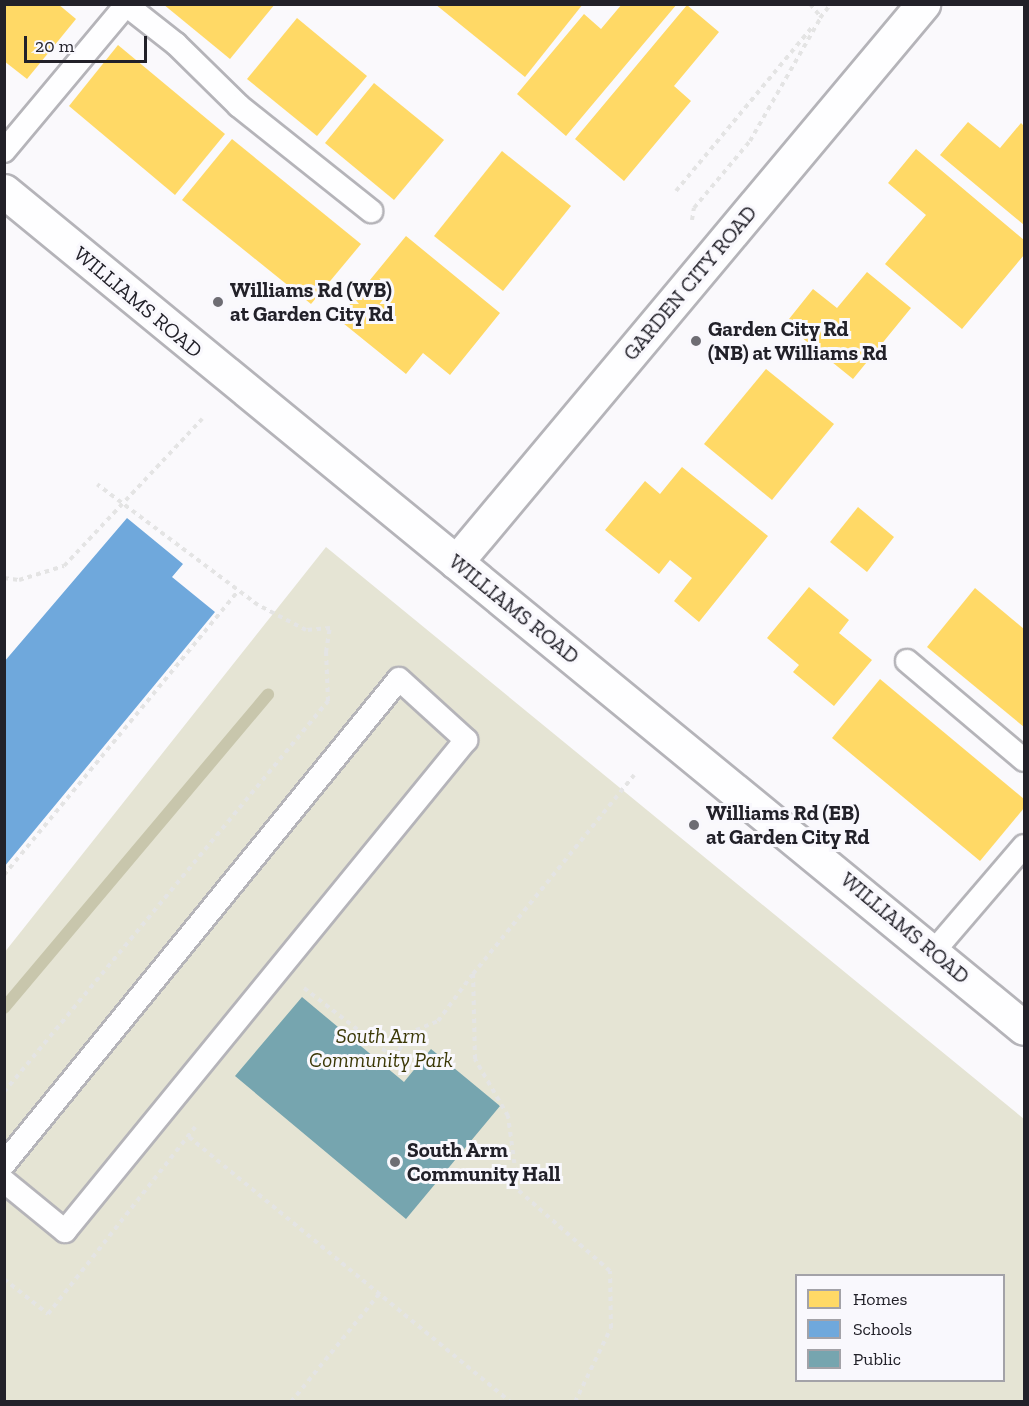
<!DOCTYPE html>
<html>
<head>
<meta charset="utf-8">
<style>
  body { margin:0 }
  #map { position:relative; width:1029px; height:1406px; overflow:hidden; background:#faf9fc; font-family:"Zilla Slab",serif }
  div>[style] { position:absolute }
  .green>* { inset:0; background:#e5e4d4 }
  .homes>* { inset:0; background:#ffd966 }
  .schools>* { inset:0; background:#6fa8dc }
  .public>* { inset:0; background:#76a5af }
  .stream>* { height:12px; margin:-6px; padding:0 6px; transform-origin:6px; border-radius:6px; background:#c8c6ac }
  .path>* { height:4px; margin-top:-2px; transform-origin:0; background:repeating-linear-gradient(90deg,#e4e4e4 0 4.5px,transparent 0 9px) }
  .roads { filter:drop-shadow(2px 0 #b5b4b9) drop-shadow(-2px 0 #b5b4b9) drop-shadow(0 2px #b5b4b9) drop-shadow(0 -2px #b5b4b9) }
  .lane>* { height:22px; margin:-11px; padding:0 11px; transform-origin:11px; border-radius:11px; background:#fefeff }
  .secondary>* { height:33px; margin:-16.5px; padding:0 16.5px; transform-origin:16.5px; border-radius:16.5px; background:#fefeff }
  .dots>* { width:16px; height:16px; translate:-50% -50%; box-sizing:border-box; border:3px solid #f9f8fd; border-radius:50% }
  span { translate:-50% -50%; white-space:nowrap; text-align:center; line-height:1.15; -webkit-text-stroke:6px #f9f8fd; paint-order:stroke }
  .street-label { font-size:21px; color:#222129 }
  .poi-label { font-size:21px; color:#222129; font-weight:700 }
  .left { translate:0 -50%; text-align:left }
  .park-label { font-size:21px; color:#3b3806; font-style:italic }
  .frame { position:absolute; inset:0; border:6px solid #222129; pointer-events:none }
  .legend { position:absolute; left:795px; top:1274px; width:210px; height:108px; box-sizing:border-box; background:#f9f8fd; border:2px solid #a3a2a8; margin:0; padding:8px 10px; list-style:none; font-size:18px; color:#222129 }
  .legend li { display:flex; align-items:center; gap:12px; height:30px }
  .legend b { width:30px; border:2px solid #a3a2a8 }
  .scale { position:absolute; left:24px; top:36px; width:123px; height:27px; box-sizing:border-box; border:3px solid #222129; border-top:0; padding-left:8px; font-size:18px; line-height:21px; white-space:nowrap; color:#222129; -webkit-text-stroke:4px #f9f8fd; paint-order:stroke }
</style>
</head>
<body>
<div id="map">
  <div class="green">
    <i style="clip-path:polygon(evenodd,326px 547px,1024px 1119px,1024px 1401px,5px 1401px,4px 953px,326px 547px,796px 1276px,1004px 1276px,1004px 1380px,796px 1380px,796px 1276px)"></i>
  </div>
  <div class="homes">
    <i style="clip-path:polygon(4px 4px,58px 4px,76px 19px,27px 79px,4px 61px)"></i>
    <i style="clip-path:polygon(163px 4px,275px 4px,230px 59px)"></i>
    <i style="clip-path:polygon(435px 4px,583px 4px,525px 77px)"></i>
    <i style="clip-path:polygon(622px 4px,677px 4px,566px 136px,517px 94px,584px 14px,601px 29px)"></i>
    <i style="clip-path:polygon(687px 5px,719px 32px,674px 86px,691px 101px,624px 181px,575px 139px)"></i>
    <i style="clip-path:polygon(297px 18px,367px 76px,317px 136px,247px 79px)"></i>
    <i style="clip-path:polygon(118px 45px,225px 134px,175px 195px,69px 106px)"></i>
    <i style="clip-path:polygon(374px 83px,444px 140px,394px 200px,325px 143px)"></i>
    <i style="clip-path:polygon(968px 122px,1000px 148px,1021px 123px,1024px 126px,1024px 225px,940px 155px)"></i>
    <i style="clip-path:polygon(232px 139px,361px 244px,311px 304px,182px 200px)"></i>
    <i style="clip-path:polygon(916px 149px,1024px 240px,1024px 255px,962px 329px,885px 264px,926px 215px,888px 183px)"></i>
    <i style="clip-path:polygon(502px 151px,571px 206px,503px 291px,434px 236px)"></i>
    <i style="clip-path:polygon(406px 236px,500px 313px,450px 375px,423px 353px,406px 374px,338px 319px)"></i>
    <i style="clip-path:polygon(867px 272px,911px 308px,853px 379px,785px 324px,813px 289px,837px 308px)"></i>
    <i style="clip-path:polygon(766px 369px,834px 424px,772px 500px,704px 444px)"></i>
    <i style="clip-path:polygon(682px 467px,768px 536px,699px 622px,674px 601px,692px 578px,670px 560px,659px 574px,605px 530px,645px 481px,660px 494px)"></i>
    <i style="clip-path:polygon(858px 507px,894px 537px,867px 572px,830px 542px)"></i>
    <i style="clip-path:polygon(809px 587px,849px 620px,839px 633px,872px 660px,834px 706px,793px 672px,799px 665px,767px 638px)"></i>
    <i style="clip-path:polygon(975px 588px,1024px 629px,1024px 727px,927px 647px)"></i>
    <i style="clip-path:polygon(880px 679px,1024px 799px,1024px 808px,980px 861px,832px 738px)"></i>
  </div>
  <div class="schools">
    <i style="clip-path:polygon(127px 518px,183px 564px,172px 577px,215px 612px,4px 867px,4px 662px)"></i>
  </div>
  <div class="public">
    <i style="clip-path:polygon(302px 997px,404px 1082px,431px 1049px,500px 1106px,406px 1219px,235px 1076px)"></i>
  </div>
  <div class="stream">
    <i style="left:4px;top:1008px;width:410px;rotate:-49.9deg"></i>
  </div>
  <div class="path">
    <i style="left:810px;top:4px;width:17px;rotate:50deg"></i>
    <i style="left:820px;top:18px;width:18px;rotate:-52deg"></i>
    <i style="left:676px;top:191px;width:214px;rotate:-50.3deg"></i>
    <i style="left:692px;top:220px;width:12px;rotate:-81deg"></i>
    <i style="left:694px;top:208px;width:87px;rotate:-50.1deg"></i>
    <i style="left:750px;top:141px;width:143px;rotate:-60.2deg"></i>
    <i style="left:4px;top:578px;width:15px;rotate:8deg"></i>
    <i style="left:19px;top:580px;width:47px;rotate:-17.3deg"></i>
    <i style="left:64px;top:566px;width:202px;rotate:-46.8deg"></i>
    <i style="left:4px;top:875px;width:368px;rotate:-50.5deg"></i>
    <i style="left:304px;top:988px;width:113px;rotate:37.8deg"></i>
    <i style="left:393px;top:1057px;width:35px;rotate:-50deg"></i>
    <i style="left:416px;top:1030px;width:24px;rotate:-22deg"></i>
    <i style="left:438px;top:1021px;width:57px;rotate:-53.5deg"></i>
    <i style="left:4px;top:1092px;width:508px;rotate:-50.35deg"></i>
    <i style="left:328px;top:701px;width:49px;rotate:-92.3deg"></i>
    <i style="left:326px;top:652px;width:24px;rotate:-81deg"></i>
    <i style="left:330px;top:628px;width:24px;rotate:175deg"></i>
    <i style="left:306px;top:630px;width:54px;rotate:-152.5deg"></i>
    <i style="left:258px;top:605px;width:201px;rotate:-143.1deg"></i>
    <i style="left:189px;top:1137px;width:417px;rotate:39.5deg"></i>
    <i style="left:4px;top:1279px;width:56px;rotate:38.5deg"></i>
    <i style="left:48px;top:1314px;width:238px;rotate:-51.8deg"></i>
    <i style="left:291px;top:1402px;width:141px;rotate:-50.8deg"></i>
    <i style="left:575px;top:1402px;width:82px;rotate:-64.1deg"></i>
    <i style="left:611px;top:1328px;width:57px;rotate:-91deg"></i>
    <i style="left:610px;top:1271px;width:123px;rotate:-138.6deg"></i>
    <i style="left:518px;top:1190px;width:75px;rotate:-97.7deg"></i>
    <i style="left:508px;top:1116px;width:66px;rotate:-120.1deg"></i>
    <i style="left:475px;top:1059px;width:85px;rotate:-91.3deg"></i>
    <i style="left:473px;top:974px;width:256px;rotate:-51deg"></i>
  </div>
  <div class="roads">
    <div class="lane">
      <i style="left:125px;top:4px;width:65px;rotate:38.1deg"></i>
      <i style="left:176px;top:44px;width:88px;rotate:44.5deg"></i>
      <i style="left:239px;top:106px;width:169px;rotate:38.5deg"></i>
      <i style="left:4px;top:151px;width:190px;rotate:-50.1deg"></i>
      <i style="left:907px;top:661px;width:153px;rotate:40.2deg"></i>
      <i style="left:934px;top:951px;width:138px;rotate:-49.4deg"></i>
      <i style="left:4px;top:1164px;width:625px;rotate:-50.84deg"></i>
      <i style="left:399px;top:679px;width:91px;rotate:42.3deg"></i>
      <i style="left:466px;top:740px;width:634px;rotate:129.24deg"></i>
      <i style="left:65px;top:1231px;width:79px;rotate:-140.7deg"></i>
    </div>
    <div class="secondary">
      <i style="left:4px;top:191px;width:1319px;rotate:39.37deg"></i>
      <i style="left:456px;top:562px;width:728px;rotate:-50.07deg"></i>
    </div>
  </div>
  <div class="dots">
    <i style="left:218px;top:302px;background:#6e6d73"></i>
    <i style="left:696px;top:341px;background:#6e6d73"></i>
    <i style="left:694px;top:825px;background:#6e6d73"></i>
    <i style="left:395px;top:1162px;background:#6e6d73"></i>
  </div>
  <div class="street-label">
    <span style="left:690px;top:283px;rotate:-50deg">GARDEN CITY ROAD</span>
    <span style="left:138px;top:302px;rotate:40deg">WILLIAMS ROAD</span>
    <span style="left:514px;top:609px;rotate:39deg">WILLIAMS ROAD</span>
    <span style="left:905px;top:928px;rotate:40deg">WILLIAMS ROAD</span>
  </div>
  <div class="poi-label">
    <span class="left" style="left:230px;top:302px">Williams Rd (WB)<br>at Garden City Rd</span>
    <span class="left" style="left:708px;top:341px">Garden City Rd<br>(NB) at Williams Rd</span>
    <span class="left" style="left:706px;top:825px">Williams Rd (EB)<br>at Garden City Rd</span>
    <span class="left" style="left:407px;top:1162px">South Arm<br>Community Hall</span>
  </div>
  <div class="park-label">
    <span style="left:381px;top:1048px">South Arm<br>Community Park</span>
  </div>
  <div class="frame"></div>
  <ul class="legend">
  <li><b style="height:16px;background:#ffd966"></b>Homes</li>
  <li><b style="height:16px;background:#6fa8dc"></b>Schools</li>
  <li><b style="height:16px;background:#76a5af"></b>Public</li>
  </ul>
  <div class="scale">20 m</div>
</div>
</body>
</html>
